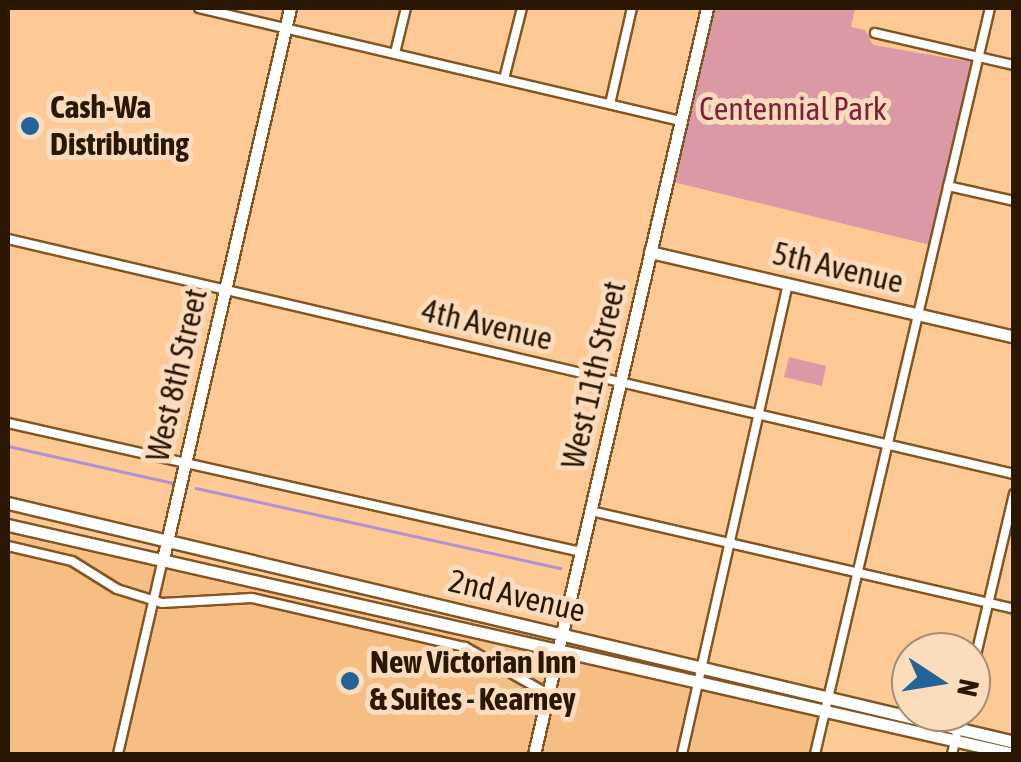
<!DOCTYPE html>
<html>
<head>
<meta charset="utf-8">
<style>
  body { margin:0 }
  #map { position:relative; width:1021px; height:762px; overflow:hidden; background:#fdca96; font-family:"Asap Condensed",sans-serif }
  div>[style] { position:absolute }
  .built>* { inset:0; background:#f6be83 }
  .green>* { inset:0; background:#db99a5 }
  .stream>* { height:2.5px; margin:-1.25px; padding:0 1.25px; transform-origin:1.25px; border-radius:1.25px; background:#b390d4 }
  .roads { filter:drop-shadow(2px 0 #825622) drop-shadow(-2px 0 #825622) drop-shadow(0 2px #825622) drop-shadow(0 -2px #825622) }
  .street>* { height:8px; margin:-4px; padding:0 4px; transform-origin:4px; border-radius:4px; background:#fff }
  .secondary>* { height:11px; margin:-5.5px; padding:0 5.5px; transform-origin:5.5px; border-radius:5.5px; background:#fff }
  .dots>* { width:28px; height:28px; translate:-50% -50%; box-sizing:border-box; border:5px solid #fbdcbd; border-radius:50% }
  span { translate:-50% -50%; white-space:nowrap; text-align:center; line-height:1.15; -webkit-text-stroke:10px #fbdcbd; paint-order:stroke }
  .poi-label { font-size:32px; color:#291703; font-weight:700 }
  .left { translate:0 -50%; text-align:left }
  .park-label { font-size:32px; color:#811e3c }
  .street-label { font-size:32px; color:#291703 }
  .frame { position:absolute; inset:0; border:10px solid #291703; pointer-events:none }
  .north { position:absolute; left:891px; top:632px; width:100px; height:100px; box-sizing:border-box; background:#fbdcbd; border:2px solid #a78d73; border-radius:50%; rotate:102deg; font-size:28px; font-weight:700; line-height:40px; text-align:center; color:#291703 }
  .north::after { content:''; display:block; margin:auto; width:35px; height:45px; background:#226398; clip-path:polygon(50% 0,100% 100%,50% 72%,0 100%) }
</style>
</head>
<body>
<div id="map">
  <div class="built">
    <i style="clip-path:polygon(8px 534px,820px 718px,811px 754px,8px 754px)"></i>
  </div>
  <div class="green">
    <i style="clip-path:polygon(713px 8px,855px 8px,851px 27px,865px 30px,873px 45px,972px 62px,930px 245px,673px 182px)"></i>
    <i style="clip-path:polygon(789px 357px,826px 366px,822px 386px,784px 377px)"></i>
  </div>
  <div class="stream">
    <i style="left:8px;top:446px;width:169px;rotate:12.6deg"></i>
    <i style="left:196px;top:488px;width:373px;rotate:12.4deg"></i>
  </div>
  <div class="roads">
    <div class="street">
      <i style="left:199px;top:8px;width:494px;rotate:13.2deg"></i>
      <i style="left:875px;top:33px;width:143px;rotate:13deg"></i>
      <i style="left:395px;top:53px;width:46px;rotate:-76.3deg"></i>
      <i style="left:504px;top:79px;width:73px;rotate:-75.8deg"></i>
      <i style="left:610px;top:104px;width:98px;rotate:-77.1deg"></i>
      <i style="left:948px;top:186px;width:68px;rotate:12.8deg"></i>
      <i style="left:8px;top:239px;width:1033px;rotate:13.15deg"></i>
      <i style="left:8px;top:423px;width:587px;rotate:12.69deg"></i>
      <i style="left:591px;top:511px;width:434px;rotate:13deg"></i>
      <i style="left:8px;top:546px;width:66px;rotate:13.2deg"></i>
      <i style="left:72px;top:561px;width:53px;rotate:31.9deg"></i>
      <i style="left:117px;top:589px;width:47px;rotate:17.3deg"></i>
      <i style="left:162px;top:603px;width:90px;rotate:-3.2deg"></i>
      <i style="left:252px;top:598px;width:219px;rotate:13deg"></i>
      <i style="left:465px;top:647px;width:95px;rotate:29.5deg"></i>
      <i style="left:971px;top:676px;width:187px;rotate:-76.7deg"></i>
      <i style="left:118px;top:754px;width:200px;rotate:-77deg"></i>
      <i style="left:682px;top:754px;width:482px;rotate:-77.3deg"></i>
      <i style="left:815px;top:754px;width:766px;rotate:-76.8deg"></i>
      <i style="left:952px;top:754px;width:43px;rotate:-76.6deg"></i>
    </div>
    <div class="secondary">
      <i style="left:650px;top:252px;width:374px;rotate:13.1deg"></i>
      <i style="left:8px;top:503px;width:1034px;rotate:13.36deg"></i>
      <i style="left:8px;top:525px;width:1032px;rotate:12.82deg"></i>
      <i style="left:163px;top:559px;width:565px;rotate:-77.02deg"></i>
      <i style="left:534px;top:754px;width:766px;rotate:-76.94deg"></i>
    </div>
  </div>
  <div class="dots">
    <i style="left:30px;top:126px;background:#226398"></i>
    <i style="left:350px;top:681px;background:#226398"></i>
  </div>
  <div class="poi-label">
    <span class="left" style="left:50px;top:126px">Cash-Wa<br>Distributing</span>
    <span class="left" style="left:370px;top:681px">New Victorian Inn<br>&amp; Suites - Kearney</span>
  </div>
  <div class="park-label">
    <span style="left:793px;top:109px">Centennial Park</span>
  </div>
  <div class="street-label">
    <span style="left:838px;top:268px;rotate:13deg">5th Avenue</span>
    <span style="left:487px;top:325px;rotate:13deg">4th Avenue</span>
    <span style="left:177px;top:375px;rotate:-77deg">West 8th Street</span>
    <span style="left:594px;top:375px;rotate:-77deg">West 11th Street</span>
    <span style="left:517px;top:596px;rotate:13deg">2nd Avenue</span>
  </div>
  <div class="frame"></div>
  <div class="north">N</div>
</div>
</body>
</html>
